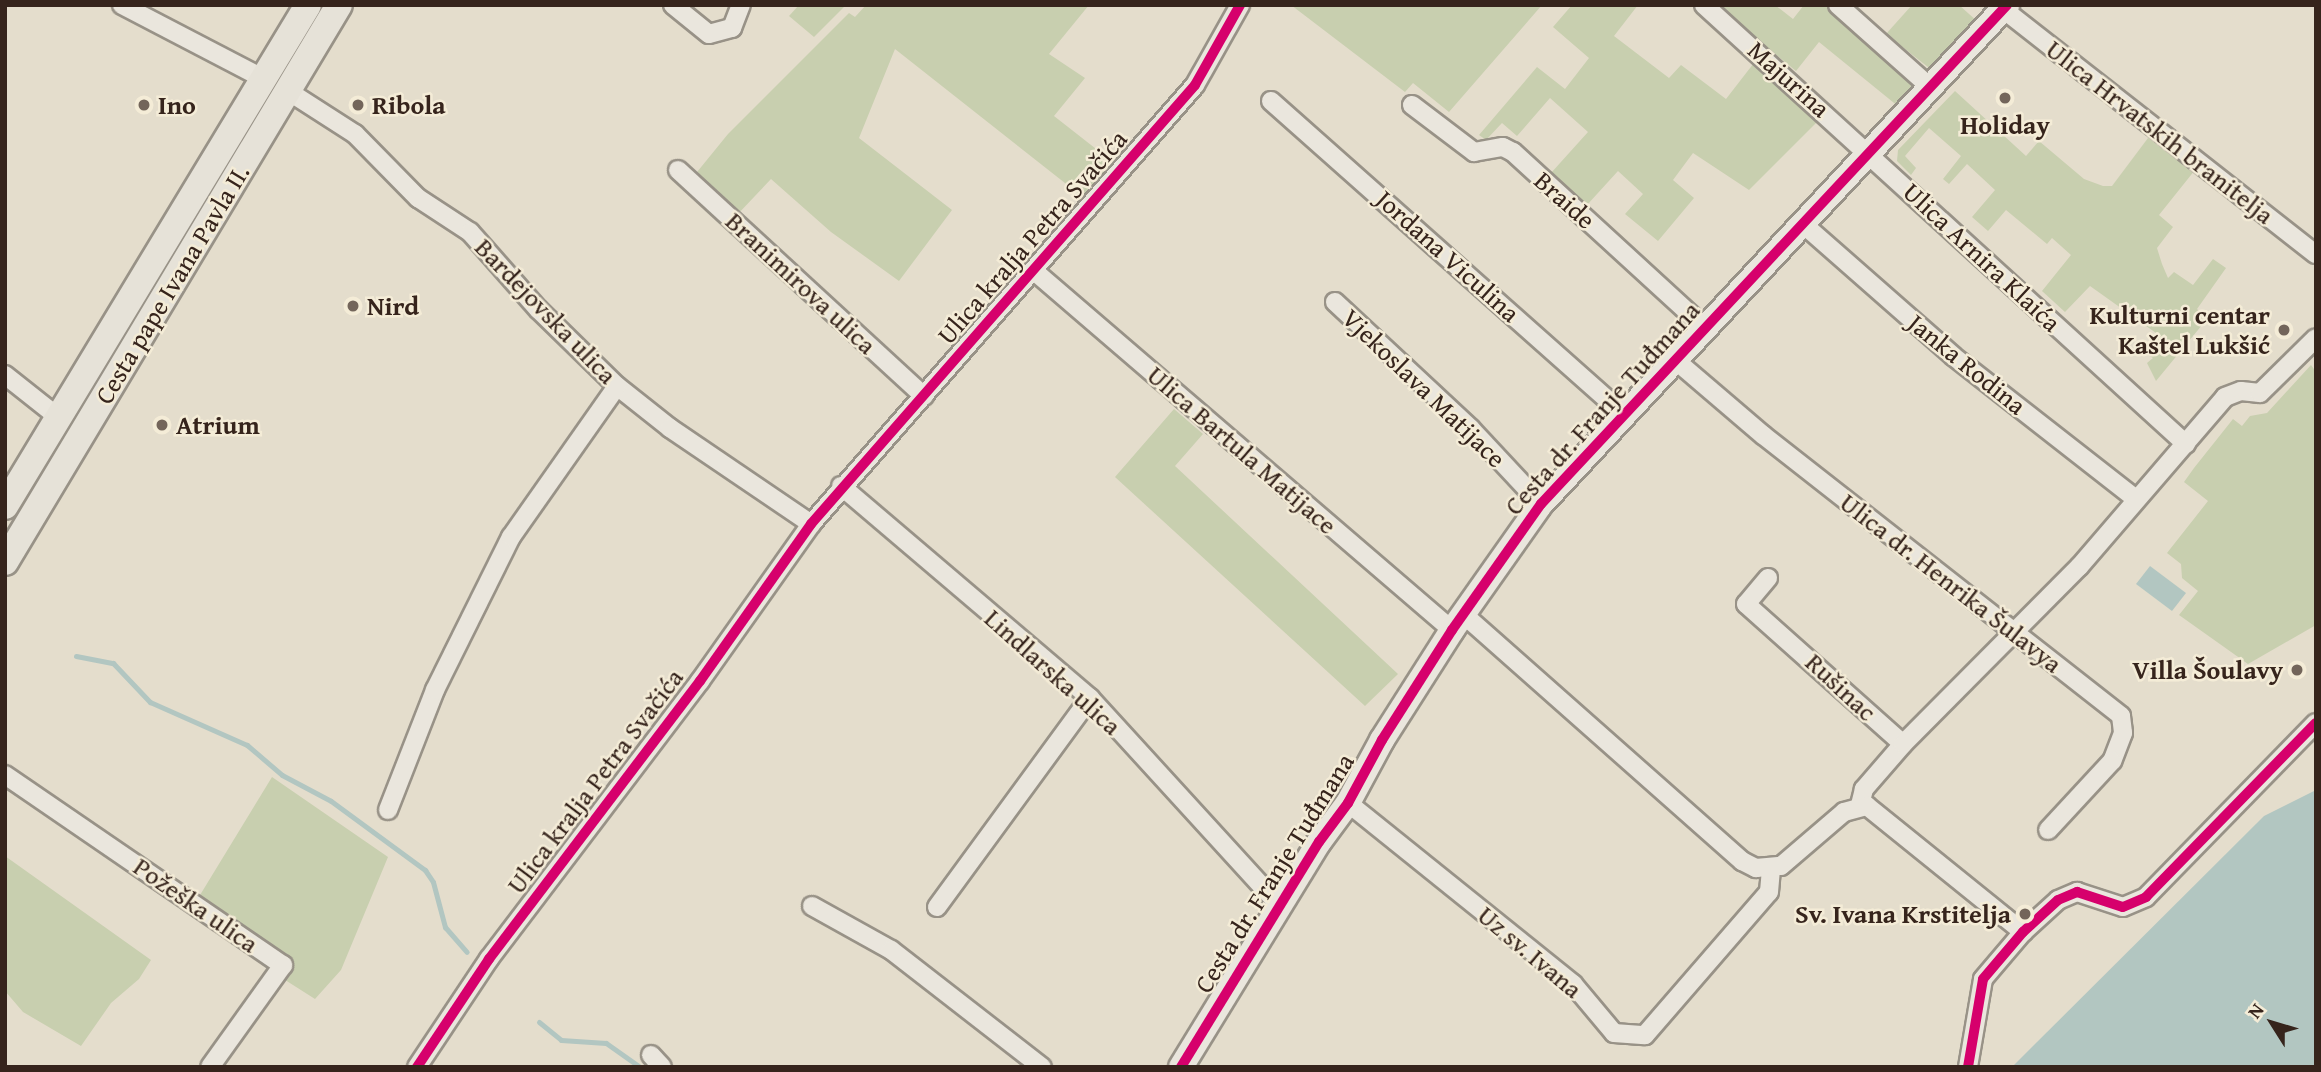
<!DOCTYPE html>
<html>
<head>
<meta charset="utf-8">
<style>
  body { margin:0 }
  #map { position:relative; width:2321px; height:1072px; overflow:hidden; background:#e4ddcc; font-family:"Gentium Book Plus",serif }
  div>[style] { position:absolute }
  .green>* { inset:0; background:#c8cfaf }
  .water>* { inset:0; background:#b2c6c1 }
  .stream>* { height:5px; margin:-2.5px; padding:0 2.5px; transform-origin:2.5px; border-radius:2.5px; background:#b2c6c1 }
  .roads { filter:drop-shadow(2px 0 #989287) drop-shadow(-2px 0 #989287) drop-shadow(0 2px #989287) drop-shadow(0 -2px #989287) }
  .minor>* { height:18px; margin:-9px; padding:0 9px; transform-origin:9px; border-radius:9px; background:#eae6dd }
  .secondary>* { height:24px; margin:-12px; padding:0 12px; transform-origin:12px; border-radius:12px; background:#eae6dd }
  .primary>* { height:26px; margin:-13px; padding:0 13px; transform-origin:13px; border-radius:13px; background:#e6e2d8 }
  .cycleway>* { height:10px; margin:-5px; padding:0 5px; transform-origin:5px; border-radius:5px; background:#d6006c }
  .dots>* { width:19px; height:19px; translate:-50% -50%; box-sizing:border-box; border:4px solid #f4ecd7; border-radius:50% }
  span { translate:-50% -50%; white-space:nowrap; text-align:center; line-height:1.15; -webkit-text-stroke:5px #f4ecd7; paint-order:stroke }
  .street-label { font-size:26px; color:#36241c }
  .poi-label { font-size:26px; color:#36241c; font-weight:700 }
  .left { translate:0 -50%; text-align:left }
  .right { translate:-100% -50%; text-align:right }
  .frame { position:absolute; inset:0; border:7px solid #36241c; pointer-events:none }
  .north { position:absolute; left:2237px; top:988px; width:70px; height:70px; -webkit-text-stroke:5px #f4ecd7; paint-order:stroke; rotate:307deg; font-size:19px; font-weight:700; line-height:28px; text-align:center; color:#36241c }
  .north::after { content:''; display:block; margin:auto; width:24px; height:32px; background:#36241c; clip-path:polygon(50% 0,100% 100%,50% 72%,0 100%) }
</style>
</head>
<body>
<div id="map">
  <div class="green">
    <i style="clip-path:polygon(799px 5px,843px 5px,845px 6px,814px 37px,789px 16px)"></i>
    <i style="clip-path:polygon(866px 5px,1089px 5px,1049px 54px,1085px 78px,1054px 116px,1114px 163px,1084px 198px,895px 49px,859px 138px,952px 210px,899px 281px,831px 232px,771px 179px,736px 216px,693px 177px,728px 134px,849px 13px,855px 17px)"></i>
    <i style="clip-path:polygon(1291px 5px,1542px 5px,1449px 112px,1413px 83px,1405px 92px)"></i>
    <i style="clip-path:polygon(1572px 5px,1638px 5px,1614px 36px,1669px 78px,1681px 65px,1726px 99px,1757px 59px,1821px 118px,1749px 190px,1693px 153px,1673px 180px,1694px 198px,1658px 241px,1625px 214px,1643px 194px,1618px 171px,1587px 205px,1551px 173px,1588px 132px,1550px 98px,1517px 136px,1502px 123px,1486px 140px,1479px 135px,1537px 67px,1565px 89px,1589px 58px,1553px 27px)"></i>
    <i style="clip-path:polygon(1723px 5px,1775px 5px,1793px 19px,1804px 5px,1829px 5px,1918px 85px,1899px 107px,1819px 42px,1796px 71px,1720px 9px)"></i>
    <i style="clip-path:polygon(1912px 5px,1959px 5px,1978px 22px,1933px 71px,1886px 34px)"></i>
    <i style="clip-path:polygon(1955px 91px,2026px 156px,2039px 141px,2084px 179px,2103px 186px,2112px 186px,2151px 134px,2195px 170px,2159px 215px,2173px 227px,2157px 248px,2162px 264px,2168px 278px,2174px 272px,2193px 285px,2213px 259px,2226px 268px,2197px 309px,2207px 319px,2156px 381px,2147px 363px,2153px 358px,2145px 353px,2156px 333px,2090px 286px,2065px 312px,2042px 291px,2071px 255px,2052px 238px,2047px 244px,2006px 210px,1988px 231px,1972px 217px,1995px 190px,1967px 164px,1949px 184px,1943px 179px,1961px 156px,1929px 128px,1905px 156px,1916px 168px,1911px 175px,1897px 161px,1898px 150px)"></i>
    <i style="clip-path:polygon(2311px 365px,2316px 372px,2316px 625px,2248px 664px,2179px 615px,2198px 591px,2182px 578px,2181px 564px,2167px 553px,2208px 501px,2184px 482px,2194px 468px,2233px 419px,2242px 426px,2250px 416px,2267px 413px)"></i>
    <i style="clip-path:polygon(1174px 409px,1203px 434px,1175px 466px,1398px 674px,1365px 706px,1115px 477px)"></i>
    <i style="clip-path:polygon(272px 777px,388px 857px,341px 970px,315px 999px,282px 978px,287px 960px,197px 900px)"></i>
    <i style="clip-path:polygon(5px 856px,151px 960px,139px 979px,111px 1003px,81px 1046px,23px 1012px,5px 991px)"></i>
  </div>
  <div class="water">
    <i style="clip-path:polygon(2150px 566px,2186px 593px,2172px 611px,2136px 584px)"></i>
    <i style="clip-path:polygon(2316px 790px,2316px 1067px,2012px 1067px,2264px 816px)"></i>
  </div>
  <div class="stream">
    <i style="left:76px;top:656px;width:38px;rotate:11deg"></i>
    <i style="left:113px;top:663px;width:54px;rotate:46.5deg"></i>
    <i style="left:150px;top:702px;width:106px;rotate:23.9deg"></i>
    <i style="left:247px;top:745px;width:46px;rotate:40.6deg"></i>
    <i style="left:282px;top:775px;width:55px;rotate:28deg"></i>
    <i style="left:331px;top:801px;width:117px;rotate:36.3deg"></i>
    <i style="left:425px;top:870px;width:14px;rotate:56deg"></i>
    <i style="left:433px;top:882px;width:47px;rotate:75.1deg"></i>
    <i style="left:445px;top:927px;width:33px;rotate:49deg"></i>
    <i style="left:539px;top:1022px;width:28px;rotate:39deg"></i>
    <i style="left:561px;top:1040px;width:45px;rotate:3.8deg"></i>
    <i style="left:606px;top:1043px;width:42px;rotate:35.2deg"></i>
  </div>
  <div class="roads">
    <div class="minor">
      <i style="left:122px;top:5px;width:160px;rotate:27.5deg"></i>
      <i style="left:673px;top:5px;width:46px;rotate:38.9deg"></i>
      <i style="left:709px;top:34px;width:24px;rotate:-15deg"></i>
      <i style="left:732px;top:28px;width:25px;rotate:-69deg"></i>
      <i style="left:1704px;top:5px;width:652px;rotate:42.33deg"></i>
      <i style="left:1838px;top:5px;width:125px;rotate:41.7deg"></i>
      <i style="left:2003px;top:9px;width:397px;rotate:38.1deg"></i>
      <i style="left:288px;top:91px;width:80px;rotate:32.7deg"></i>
      <i style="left:355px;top:134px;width:90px;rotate:45.5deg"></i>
      <i style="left:418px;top:198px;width:62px;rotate:33.2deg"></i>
      <i style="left:470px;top:232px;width:103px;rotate:48.6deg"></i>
      <i style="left:538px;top:309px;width:110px;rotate:44.3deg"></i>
      <i style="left:617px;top:386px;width:68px;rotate:38.4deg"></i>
      <i style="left:670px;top:428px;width:171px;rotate:34.2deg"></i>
      <i style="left:1271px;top:101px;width:470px;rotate:41.6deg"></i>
      <i style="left:1412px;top:105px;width:78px;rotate:37.2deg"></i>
      <i style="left:1474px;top:152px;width:29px;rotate:-10deg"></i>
      <i style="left:1503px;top:147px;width:11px;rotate:27deg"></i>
      <i style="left:1513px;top:152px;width:259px;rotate:42.5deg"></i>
      <i style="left:678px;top:170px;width:334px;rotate:42.6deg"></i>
      <i style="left:1803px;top:224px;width:200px;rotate:41.3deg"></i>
      <i style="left:1953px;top:356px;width:231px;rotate:38deg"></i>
      <i style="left:1033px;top:270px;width:552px;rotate:40.67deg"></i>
      <i style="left:1335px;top:302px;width:186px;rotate:43deg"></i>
      <i style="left:1471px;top:429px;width:103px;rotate:47deg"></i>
      <i style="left:1674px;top:359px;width:117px;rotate:40.5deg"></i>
      <i style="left:1763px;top:435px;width:455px;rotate:38.1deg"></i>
      <i style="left:2121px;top:716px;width:17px;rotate:83deg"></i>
      <i style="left:2123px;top:733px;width:30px;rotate:111deg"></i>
      <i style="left:2112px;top:761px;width:94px;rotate:132.8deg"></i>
      <i style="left:5px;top:375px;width:68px;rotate:38.4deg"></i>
      <i style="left:841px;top:486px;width:327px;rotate:40.4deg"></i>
      <i style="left:1090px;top:698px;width:280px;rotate:47.6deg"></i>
      <i style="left:1768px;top:578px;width:34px;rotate:130deg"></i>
      <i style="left:1746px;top:604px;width:210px;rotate:41.7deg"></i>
      <i style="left:1903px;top:744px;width:60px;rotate:130.9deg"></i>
      <i style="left:1864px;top:789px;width:16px;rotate:104deg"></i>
      <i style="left:1463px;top:614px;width:373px;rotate:41.5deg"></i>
      <i style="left:1742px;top:861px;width:16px;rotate:27deg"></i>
      <i style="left:1756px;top:868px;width:25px;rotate:-5deg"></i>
      <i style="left:1781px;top:866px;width:83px;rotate:-40.6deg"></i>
      <i style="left:1844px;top:812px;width:24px;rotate:-15deg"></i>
      <i style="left:1867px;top:806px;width:201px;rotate:38.9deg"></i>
      <i style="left:1903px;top:744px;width:250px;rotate:-45.2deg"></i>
      <i style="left:2079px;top:567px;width:224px;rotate:-49.3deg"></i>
      <i style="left:2225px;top:397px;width:17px;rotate:-21deg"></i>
      <i style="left:2241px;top:391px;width:19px;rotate:6deg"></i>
      <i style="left:2260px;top:393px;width:78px;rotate:-44.5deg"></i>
      <i style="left:5px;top:775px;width:337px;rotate:34.4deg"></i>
      <i style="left:283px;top:965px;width:125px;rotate:125.6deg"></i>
      <i style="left:1348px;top:803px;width:289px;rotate:38.8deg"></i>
      <i style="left:1573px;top:984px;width:64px;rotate:50.1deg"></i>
      <i style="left:1614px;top:1033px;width:31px;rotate:4deg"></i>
      <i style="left:1645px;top:1035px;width:189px;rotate:-49.1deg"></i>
      <i style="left:1769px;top:892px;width:23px;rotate:-85deg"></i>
      <i style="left:388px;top:810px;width:129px;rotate:-68.6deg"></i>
      <i style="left:435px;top:690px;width:171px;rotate:-63.6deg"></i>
      <i style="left:511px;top:537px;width:184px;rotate:-54.9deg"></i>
      <i style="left:812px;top:906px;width:90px;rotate:29.1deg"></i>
      <i style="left:891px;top:950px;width:191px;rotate:37.8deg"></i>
      <i style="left:937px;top:907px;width:259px;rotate:-53.8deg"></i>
      <i style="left:651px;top:1055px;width:16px;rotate:47deg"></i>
      <i style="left:417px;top:1067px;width:130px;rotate:-56.3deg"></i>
      <i style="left:489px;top:959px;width:349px;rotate:-52.8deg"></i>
      <i style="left:700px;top:681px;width:192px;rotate:-54.7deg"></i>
      <i style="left:811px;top:524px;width:583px;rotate:-48.82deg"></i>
      <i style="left:1195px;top:85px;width:92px;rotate:-60.6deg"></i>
      <i style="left:1968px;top:1067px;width:89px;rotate:-80.3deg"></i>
      <i style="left:1983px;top:979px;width:62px;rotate:-49.6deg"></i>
      <i style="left:2023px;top:932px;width:47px;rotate:-42.4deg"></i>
      <i style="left:2058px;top:900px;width:21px;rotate:-23deg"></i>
      <i style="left:2077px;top:892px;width:48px;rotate:18.1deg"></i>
      <i style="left:2123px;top:907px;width:25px;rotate:-23deg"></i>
      <i style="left:2146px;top:897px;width:243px;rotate:-45.7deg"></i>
    </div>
    <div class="secondary">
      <i style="left:1181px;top:1067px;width:264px;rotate:-58.5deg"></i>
      <i style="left:1319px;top:842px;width:49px;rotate:-53.4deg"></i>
      <i style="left:1348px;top:803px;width:72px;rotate:-61.6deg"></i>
      <i style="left:1382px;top:740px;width:130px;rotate:-57.5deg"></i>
      <i style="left:1452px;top:630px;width:154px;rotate:-54.8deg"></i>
      <i style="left:1541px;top:504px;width:683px;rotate:-46.96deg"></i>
    </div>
    <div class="primary">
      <i style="left:5px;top:506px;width:585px;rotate:-58.83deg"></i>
      <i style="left:5px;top:562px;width:649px;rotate:-59.05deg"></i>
    </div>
  </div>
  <div class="cycleway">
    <i style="left:417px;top:1067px;width:130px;rotate:-56.3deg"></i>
    <i style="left:489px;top:959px;width:349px;rotate:-52.8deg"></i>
    <i style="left:700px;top:681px;width:192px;rotate:-54.7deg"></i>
    <i style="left:811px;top:524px;width:583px;rotate:-48.82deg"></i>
    <i style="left:1195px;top:85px;width:92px;rotate:-60.6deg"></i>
    <i style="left:1181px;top:1067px;width:264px;rotate:-58.5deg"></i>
    <i style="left:1319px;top:842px;width:49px;rotate:-53.4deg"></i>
    <i style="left:1348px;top:803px;width:72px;rotate:-61.6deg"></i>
    <i style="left:1382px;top:740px;width:130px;rotate:-57.5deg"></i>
    <i style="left:1452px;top:630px;width:154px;rotate:-54.8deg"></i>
    <i style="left:1541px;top:504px;width:683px;rotate:-46.96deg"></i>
    <i style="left:1968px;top:1067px;width:89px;rotate:-80.3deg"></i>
    <i style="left:1983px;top:979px;width:62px;rotate:-49.6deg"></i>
    <i style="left:2023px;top:932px;width:47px;rotate:-42.4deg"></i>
    <i style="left:2058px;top:900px;width:21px;rotate:-23deg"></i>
    <i style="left:2077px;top:892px;width:48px;rotate:18.1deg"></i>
    <i style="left:2123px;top:907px;width:25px;rotate:-23deg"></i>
    <i style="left:2146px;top:897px;width:243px;rotate:-45.7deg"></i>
  </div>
  <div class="dots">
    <i style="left:2005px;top:98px;background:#73655a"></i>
    <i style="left:144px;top:105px;background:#73655a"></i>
    <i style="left:358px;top:105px;background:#73655a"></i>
    <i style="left:353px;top:306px;background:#73655a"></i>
    <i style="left:2284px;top:330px;background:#73655a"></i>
    <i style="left:162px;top:425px;background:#73655a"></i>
    <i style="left:2297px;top:670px;background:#73655a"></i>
    <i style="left:2025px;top:914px;background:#73655a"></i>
  </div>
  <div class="street-label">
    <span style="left:1789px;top:79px;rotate:42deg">Majurina</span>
    <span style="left:2160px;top:132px;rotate:38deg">Ulica Hrvatskih branitelja</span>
    <span style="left:1565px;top:200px;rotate:42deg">Braide</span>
    <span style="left:1032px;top:237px;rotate:-49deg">Ulica kralja Petra Svačića</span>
    <span style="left:1448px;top:256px;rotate:42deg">Jordana Viculina</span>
    <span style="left:1982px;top:257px;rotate:43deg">Ulica Arnira Klaića</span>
    <span style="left:801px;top:283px;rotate:43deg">Branimirova ulica</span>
    <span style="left:172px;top:284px;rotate:-59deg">Cesta pape Ivana Pavla II.</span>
    <span style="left:546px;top:311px;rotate:46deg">Bardejovska ulica</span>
    <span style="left:1967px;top:364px;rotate:39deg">Janka Rodina</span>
    <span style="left:1424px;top:388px;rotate:44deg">Vjekoslava Matijace</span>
    <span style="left:1602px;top:408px;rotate:-48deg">Cesta dr. Franje Tuđmana</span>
    <span style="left:1242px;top:450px;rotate:41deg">Ulica Bartula Matijace</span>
    <span style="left:1951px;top:583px;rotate:38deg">Ulica dr. Henrika Šulavya</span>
    <span style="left:1053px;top:672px;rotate:42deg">Lindlarska ulica</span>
    <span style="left:1841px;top:687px;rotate:43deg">Rušinac</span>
    <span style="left:595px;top:781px;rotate:-53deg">Ulica kralja Petra Svačića</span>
    <span style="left:1274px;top:873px;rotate:-58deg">Cesta dr. Franje Tuđmana</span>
    <span style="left:196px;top:905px;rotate:35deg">Požeška ulica</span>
    <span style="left:1530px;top:952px;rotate:40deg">Uz sv. Ivana</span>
  </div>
  <div class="poi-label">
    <span class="left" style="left:158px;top:105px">Ino</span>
    <span class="left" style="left:372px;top:105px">Ribola</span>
    <span style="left:2005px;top:125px">Holiday</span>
    <span class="left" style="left:367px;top:306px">Nird</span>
    <span class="right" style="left:2270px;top:330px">Kulturni centar<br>Kaštel Lukšić</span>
    <span class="left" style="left:176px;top:425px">Atrium</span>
    <span class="right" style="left:2283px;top:670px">Villa Šoulavy</span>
    <span class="right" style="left:2011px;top:914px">Sv. Ivana Krstitelja</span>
  </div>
  <div class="frame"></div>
  <div class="north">N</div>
</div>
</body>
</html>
